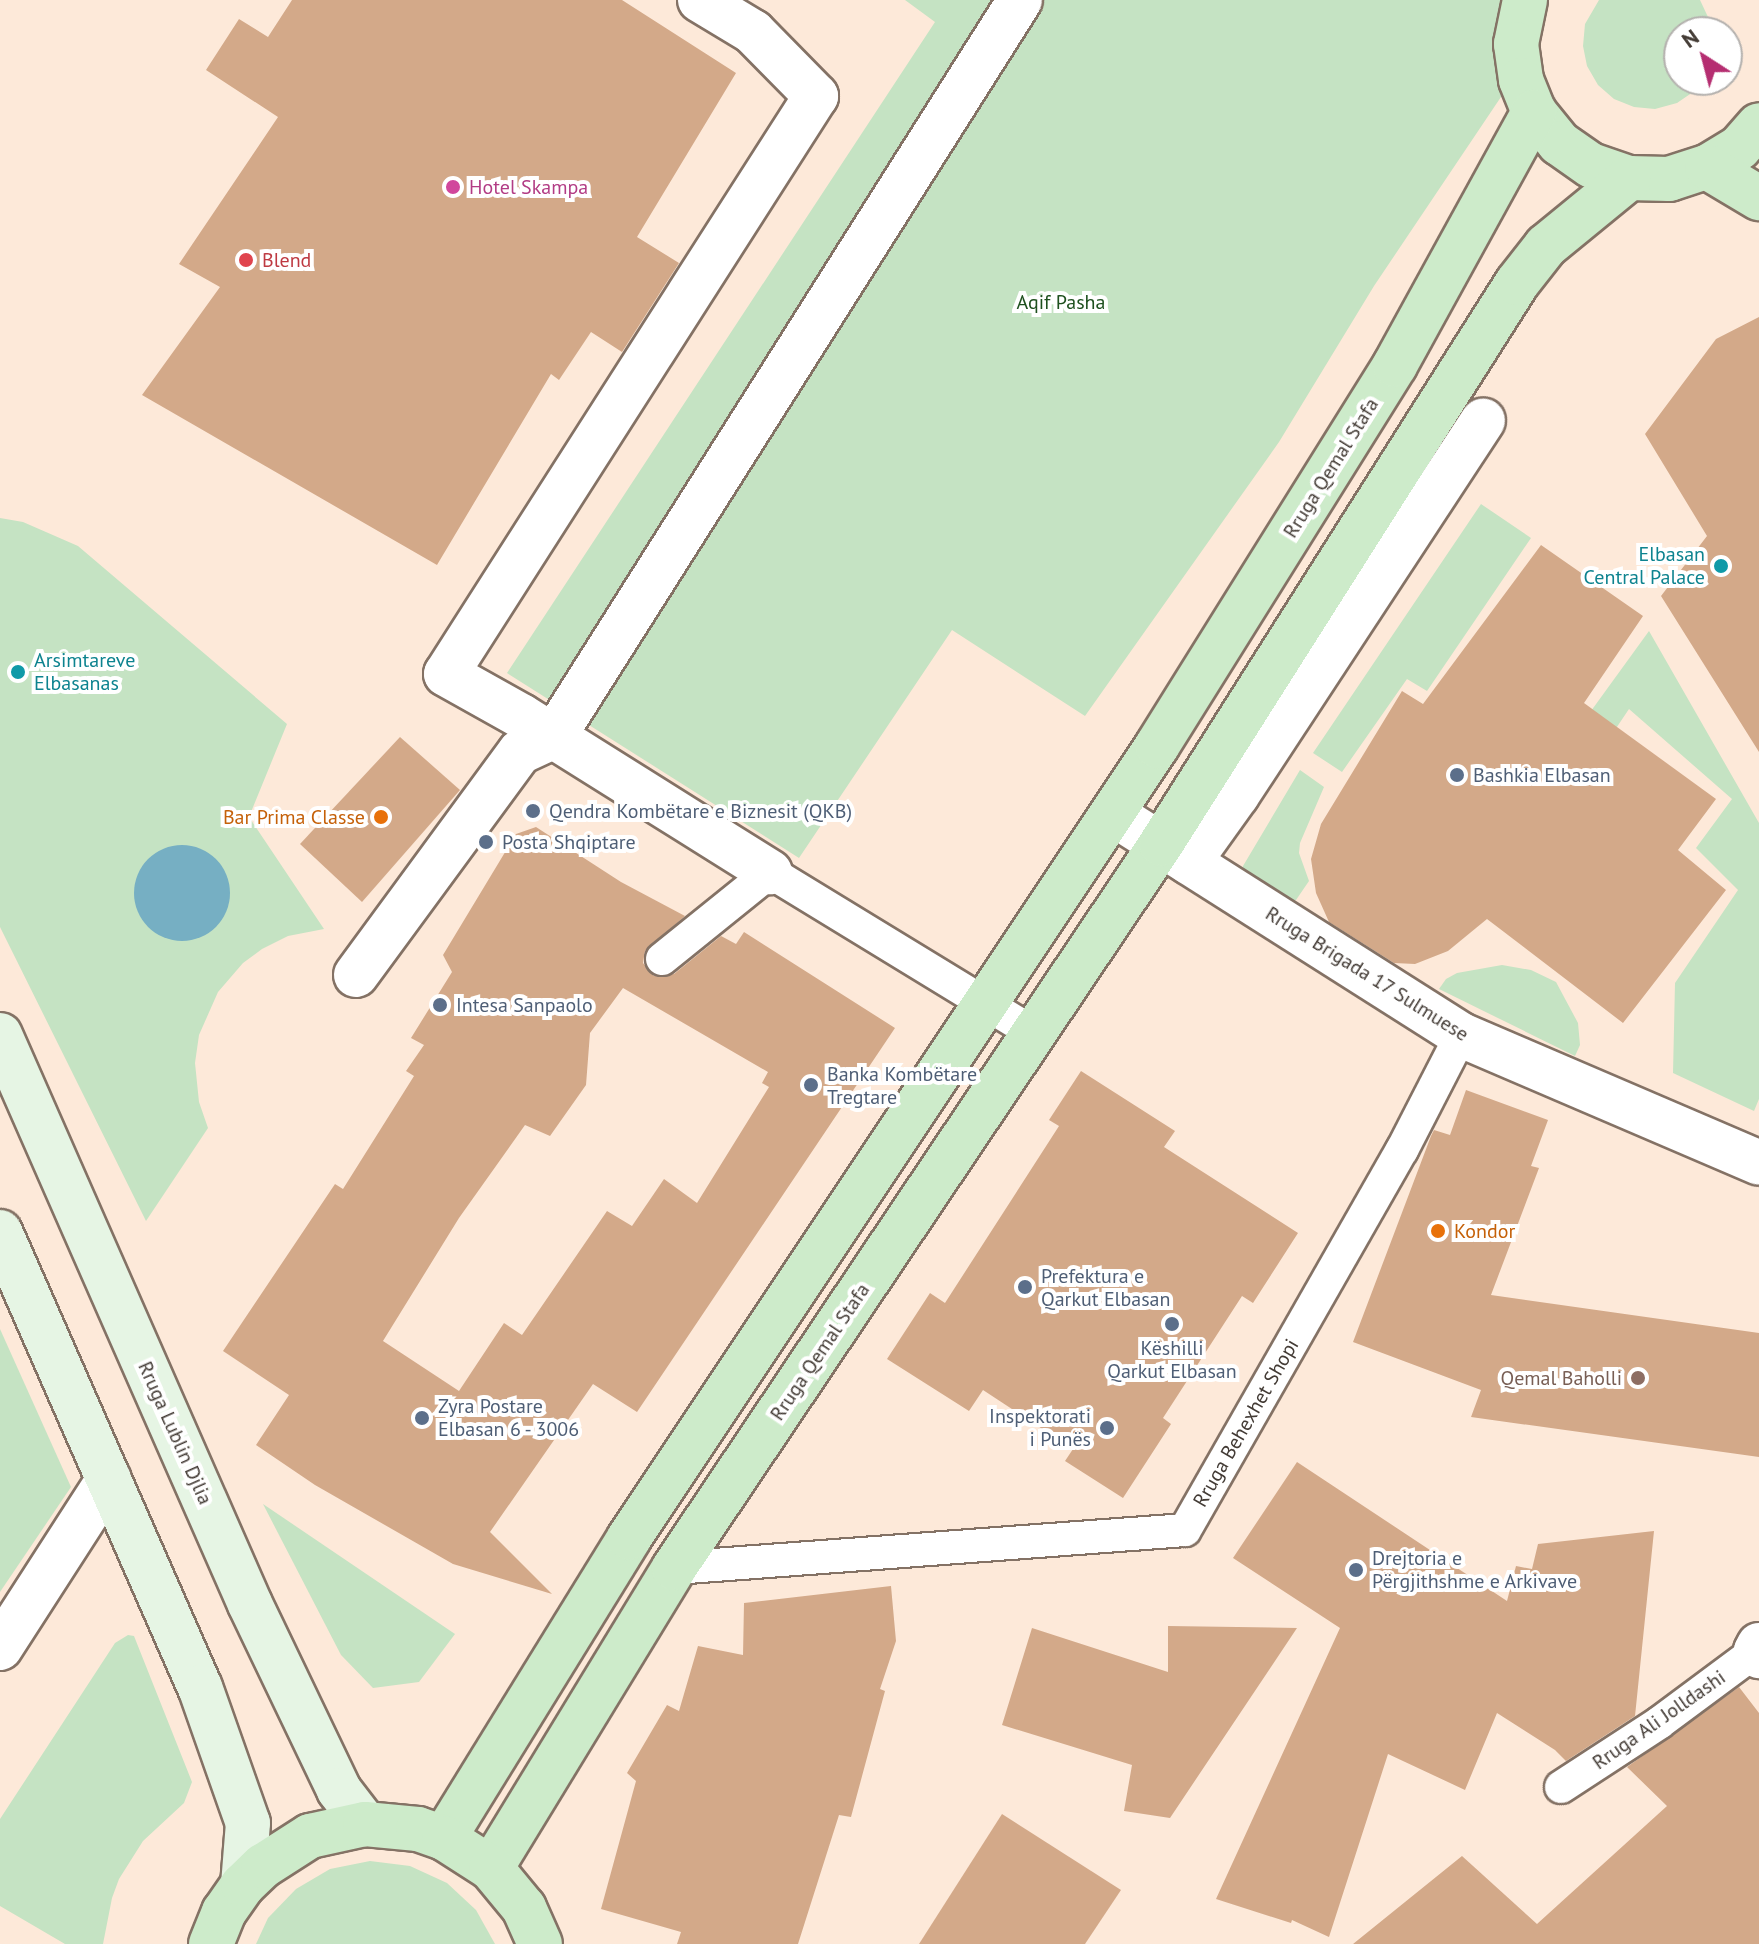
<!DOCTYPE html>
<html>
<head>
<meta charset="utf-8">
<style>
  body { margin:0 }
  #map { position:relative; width:1759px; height:1944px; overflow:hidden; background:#fde9d9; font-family:"PT Sans",sans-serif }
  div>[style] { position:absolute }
  .green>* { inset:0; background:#c5e3c3 }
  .water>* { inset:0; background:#76afc3 }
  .round { border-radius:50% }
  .building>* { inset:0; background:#d3a989 }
  .roads { filter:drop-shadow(2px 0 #847265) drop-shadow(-2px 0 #847265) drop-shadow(0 2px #847265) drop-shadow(0 -2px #847265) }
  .service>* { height:32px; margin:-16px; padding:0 16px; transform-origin:16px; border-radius:16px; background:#fff }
  .pedestrian>* { height:44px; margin:-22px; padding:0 22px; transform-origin:22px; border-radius:22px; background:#fff }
  .minor>* { height:44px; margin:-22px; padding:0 22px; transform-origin:22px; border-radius:22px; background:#fff }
  .secondary>* { height:44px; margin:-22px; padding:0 22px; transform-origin:22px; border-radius:22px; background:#e6f5e4 }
  .primary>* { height:44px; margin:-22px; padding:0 22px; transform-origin:22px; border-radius:22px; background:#cdebca }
  .dots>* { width:22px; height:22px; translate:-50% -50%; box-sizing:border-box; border:4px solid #fff; border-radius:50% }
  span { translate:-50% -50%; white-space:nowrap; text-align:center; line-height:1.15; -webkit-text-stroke:8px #fff; paint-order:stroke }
  .hotel-label { font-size:20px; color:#b23c85 }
  .left { translate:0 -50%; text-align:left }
  .health-label { font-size:20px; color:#be3a42 }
  .park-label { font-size:20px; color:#1e501e }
  .street-label { font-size:20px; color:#433b35 }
  .culture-label { font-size:20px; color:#0d838f }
  .right { translate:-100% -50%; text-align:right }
  .service-label { font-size:20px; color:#4e5e75 }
  .food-label { font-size:20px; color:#c56008 }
  .education-label { font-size:20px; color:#785e54 }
  .north { position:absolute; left:1663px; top:16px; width:80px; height:80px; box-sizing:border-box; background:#fff; border:2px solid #b4b1ae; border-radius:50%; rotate:324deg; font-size:22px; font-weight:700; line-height:32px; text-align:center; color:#433b35 }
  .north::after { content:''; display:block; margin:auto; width:28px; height:36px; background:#b52e71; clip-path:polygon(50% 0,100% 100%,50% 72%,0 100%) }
</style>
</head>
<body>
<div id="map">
  <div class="green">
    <i style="clip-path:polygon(905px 0,1511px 0,1507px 88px,1374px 286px,1279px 442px,1085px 716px,952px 630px,799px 858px,507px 673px,935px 22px)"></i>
    <i style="clip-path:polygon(1599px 0,1700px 0,1715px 32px,1679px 32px,1679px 80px,1704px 80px,1696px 90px,1677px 103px,1655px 109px,1634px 107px,1614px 99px,1598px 85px,1587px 66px,1583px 46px,1585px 24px)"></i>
    <i style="clip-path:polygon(1481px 504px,1531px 538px,1427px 691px,1407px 679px,1342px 772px,1313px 753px)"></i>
    <i style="clip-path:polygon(0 518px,23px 522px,78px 546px,287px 724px,249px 817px,324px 929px,288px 936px,262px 949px,243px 963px,218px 992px,199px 1035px,195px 1063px,199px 1102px,208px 1128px,146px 1221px,0 927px)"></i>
    <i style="clip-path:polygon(1649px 631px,1759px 823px,1759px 1099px,1754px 1111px,1673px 1073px,1675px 983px,1738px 890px,1696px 848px,1732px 799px,1629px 709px,1588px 770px,1562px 751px)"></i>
    <i style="clip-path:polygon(1300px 770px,1324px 787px,1300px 843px,1299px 853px,1309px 881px,1296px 900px,1288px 902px,1243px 874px,1243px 866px)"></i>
    <i style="clip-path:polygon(1502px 965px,1531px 970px,1556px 982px,1578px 1023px,1580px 1045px,1575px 1056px,1439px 989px,1446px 979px,1457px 973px)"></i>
    <i style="clip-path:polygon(0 1329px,71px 1487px,0 1592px)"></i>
    <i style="clip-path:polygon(263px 1504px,455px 1634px,419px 1682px,373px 1688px,341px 1655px)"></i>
    <i style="clip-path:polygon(128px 1635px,134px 1636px,192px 1782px,184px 1803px,143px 1841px,119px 1879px,112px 1898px,103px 1944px,65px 1944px,0 1906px,0 1819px,115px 1643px)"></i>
    <i style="clip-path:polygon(370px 1861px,410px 1866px,447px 1883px,476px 1910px,495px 1944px,256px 1944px,268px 1918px,296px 1889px,330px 1869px)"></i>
  </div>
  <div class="water">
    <i class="round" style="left:134px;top:845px;width:96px;height:96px"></i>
  </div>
  <div class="building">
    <i style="clip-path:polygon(292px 0,622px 0,736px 73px,637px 237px,679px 263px,622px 352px,591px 332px,559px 380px,551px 374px,437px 565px,142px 395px,220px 287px,179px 264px,278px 117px,206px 70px,239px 19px,268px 37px)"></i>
    <i style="clip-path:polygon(1759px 317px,1759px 752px,1661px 596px,1707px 536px,1645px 434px,1716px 339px)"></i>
    <i style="clip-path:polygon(1541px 545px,1643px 616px,1584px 703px,1716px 799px,1678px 850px,1726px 890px,1623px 1023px,1487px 919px,1448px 951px,1415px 964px,1394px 963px,1329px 922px,1316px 893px,1311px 859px,1321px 824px,1402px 691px,1423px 704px)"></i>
    <i style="clip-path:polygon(400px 737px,460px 790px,362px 902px,300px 844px)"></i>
    <i style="clip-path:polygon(evenodd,536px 827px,621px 882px,685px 916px,645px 951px,643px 963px,654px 976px,674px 974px,721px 936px,736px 944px,744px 932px,895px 1028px,637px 1412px,593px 1384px,490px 1532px,552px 1594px,453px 1564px,315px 1485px,256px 1445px,289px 1395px,223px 1351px,335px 1184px,343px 1189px,414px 1076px,406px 1071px,424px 1045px,411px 1038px,452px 972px,443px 955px,516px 834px,536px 827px,623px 988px,768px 1072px,762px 1083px,769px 1087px,697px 1203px,664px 1179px,632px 1226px,607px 1211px,522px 1335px,504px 1323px,459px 1391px,383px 1341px,459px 1218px,525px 1125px,550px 1136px,586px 1085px,590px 1033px,623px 988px)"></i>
    <i style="clip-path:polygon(1081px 1071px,1175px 1131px,1164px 1147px,1298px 1233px,1253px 1303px,1242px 1296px,1163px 1418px,1171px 1424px,1123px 1498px,1065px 1461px,1073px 1449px,983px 1390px,969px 1411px,887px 1359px,930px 1293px,945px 1303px,1059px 1126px,1049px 1120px)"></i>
    <i style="clip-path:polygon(1466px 1090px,1548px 1120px,1531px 1166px,1539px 1168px,1491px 1295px,1759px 1333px,1759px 1457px,1471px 1417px,1481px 1390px,1353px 1342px,1431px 1136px,1434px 1130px,1450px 1135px)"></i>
    <i style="clip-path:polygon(1297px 1462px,1507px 1601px,1516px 1566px,1532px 1569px,1538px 1544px,1654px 1531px,1635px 1716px,1566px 1761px,1555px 1750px,1497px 1713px,1465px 1790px,1388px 1754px,1329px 1937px,1292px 1920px,1291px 1923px,1216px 1899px,1340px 1628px,1233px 1558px)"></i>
    <i style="clip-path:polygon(891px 1586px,896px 1641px,880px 1689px,885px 1691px,851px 1817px,839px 1815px,798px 1944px,677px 1944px,681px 1932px,601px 1909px,636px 1781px,627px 1773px,667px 1705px,679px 1711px,698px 1646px,743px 1655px,744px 1603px)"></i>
    <i style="clip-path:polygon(1168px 1626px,1297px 1628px,1170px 1818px,1124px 1811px,1132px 1765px,1002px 1725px,1032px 1628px,1168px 1672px)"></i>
    <i style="clip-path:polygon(1739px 1687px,1759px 1713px,1759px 1944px,1353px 1944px,1462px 1856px,1537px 1924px,1667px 1806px,1627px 1767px)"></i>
    <i style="clip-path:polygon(1002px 1814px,1121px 1890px,1085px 1944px,919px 1944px)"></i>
  </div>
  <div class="roads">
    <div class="service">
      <i style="left:662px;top:959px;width:139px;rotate:-38.9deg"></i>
      <i style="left:770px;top:872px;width:309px;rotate:31.4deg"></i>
      <i style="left:674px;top:1568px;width:512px;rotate:-4.25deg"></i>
      <i style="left:1185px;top:1530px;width:438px;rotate:-60.3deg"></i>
      <i style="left:1402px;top:1150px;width:129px;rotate:-62.8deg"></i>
      <i style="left:1561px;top:1787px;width:117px;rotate:-33.1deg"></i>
      <i style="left:1659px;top:1723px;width:121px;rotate:-36.6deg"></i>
    </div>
    <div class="pedestrian">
      <i style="left:700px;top:0;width:62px;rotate:31.1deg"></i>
      <i style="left:753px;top:32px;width:90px;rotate:45.5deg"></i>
      <i style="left:816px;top:96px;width:686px;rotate:122.62deg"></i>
      <i style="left:446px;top:674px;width:86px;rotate:29.2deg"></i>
      <i style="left:521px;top:716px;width:294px;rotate:32.1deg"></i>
      <i style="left:1189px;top:862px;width:82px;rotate:-54.4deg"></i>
      <i style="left:1237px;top:795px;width:448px;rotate:-56.7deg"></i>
      <i style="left:356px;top:975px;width:277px;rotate:-53.7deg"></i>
      <i style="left:520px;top:752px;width:38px;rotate:-25deg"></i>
      <i style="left:554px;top:736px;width:871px;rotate:-57.66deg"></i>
    </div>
    <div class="minor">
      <i style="left:1113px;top:814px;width:412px;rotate:32.4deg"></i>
      <i style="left:1461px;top:1035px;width:324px;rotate:23.2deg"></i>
      <i style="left:1759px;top:1645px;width:7px;rotate:117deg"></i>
      <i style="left:1756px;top:1651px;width:6px;rotate:59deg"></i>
      <i style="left:0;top:1648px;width:201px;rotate:-57.2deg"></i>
    </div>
    <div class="secondary">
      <i style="left:0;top:1035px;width:621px;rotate:66.28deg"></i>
      <i style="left:250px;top:1604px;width:206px;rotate:64.4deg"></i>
      <i style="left:339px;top:1790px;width:43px;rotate:52.6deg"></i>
      <i style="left:0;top:1232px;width:497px;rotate:66.3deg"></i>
      <i style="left:200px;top:1687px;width:144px;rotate:70.6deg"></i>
      <i style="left:248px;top:1823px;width:62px;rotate:94.6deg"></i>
    </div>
    <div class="primary">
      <i style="left:1525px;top:0;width:45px;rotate:101.6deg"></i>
      <i style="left:1516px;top:44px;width:36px;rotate:82deg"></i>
      <i style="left:1521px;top:80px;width:35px;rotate:68deg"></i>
      <i style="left:1534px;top:112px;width:40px;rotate:51deg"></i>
      <i style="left:1559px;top:143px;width:39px;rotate:35deg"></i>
      <i style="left:1591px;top:165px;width:40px;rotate:18.9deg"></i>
      <i style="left:1629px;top:178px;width:40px;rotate:1.4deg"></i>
      <i style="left:1669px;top:179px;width:40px;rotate:-18deg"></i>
      <i style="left:1707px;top:167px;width:37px;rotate:-31deg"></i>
      <i style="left:1739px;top:148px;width:30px;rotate:-49deg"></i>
      <i style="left:1707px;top:167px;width:61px;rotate:30.8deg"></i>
      <i style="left:444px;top:1838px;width:352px;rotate:-58.3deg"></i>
      <i style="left:629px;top:1538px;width:952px;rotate:-56.31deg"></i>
      <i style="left:1157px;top:746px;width:449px;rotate:-58deg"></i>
      <i style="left:1395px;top:365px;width:289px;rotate:-61.2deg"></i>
      <i style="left:491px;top:1868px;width:351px;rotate:-58.6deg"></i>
      <i style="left:674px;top:1568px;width:873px;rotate:-56.07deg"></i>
      <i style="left:1161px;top:844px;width:664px;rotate:-57.6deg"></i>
      <i style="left:1517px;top:283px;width:47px;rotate:-51.9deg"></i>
      <i style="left:1546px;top:246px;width:107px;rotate:-39.3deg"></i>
      <i style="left:211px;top:1944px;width:35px;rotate:-68deg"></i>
      <i style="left:224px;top:1912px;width:33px;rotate:-55deg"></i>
      <i style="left:243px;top:1885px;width:28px;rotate:-44deg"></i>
      <i style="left:263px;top:1866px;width:56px;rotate:-32.6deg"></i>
      <i style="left:310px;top:1836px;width:56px;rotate:-12.3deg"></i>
      <i style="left:365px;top:1824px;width:53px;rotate:5.4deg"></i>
      <i style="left:418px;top:1829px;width:28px;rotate:19deg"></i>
      <i style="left:444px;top:1838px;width:56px;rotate:32.6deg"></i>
      <i style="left:491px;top:1868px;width:52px;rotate:50.5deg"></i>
      <i style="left:524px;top:1908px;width:39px;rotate:66deg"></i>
    </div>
  </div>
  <div class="dots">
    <i style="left:453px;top:187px;background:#d1479c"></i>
    <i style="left:246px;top:260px;background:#e0444e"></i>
    <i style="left:1721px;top:566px;background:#0f9aa8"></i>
    <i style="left:18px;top:672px;background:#0f9aa8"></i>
    <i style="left:1457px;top:775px;background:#5c6f8a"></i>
    <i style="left:533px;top:811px;background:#5c6f8a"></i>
    <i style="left:381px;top:817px;background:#e8710a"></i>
    <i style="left:486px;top:842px;background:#5c6f8a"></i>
    <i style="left:440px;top:1005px;background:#5c6f8a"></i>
    <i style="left:811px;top:1085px;background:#5c6f8a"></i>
    <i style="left:1438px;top:1231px;background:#e8710a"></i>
    <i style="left:1025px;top:1287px;background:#5c6f8a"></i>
    <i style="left:1172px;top:1324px;background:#5c6f8a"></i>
    <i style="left:1638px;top:1378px;background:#8d6e63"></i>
    <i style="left:422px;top:1418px;background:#5c6f8a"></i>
    <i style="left:1107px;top:1428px;background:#5c6f8a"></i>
    <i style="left:1356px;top:1570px;background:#5c6f8a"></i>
  </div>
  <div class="hotel-label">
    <span class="left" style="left:469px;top:187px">Hotel Skampa</span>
  </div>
  <div class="health-label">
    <span class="left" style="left:262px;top:260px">Blend</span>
  </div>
  <div class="park-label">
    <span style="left:1061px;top:302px">Aqif Pasha</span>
  </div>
  <div class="street-label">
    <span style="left:1331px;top:468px;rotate:-58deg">Rruga Qemal Stafa</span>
    <span style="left:1367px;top:974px;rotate:32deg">Rruga Brigada 17 Sulmuese</span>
    <span style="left:820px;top:1352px;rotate:-56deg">Rruga Qemal Stafa</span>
    <span style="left:1246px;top:1423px;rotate:-60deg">Rruga Behexhet Shopi</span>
    <span style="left:175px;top:1433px;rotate:66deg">Rruga Lublin Djlia</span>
    <span style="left:1659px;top:1720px;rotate:-35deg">Rruga Ali Jolldashi</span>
  </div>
  <div class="culture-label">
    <span class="right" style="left:1705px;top:566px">Elbasan<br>Central Palace</span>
    <span class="left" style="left:34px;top:672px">Arsimtareve<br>Elbasanas</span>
  </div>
  <div class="service-label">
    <span class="left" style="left:1473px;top:775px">Bashkia Elbasan</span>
    <span class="left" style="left:549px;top:811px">Qendra Kombëtare e Biznesit (QKB)</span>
    <span class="left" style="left:502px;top:842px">Posta Shqiptare</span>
    <span class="left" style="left:456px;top:1005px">Intesa Sanpaolo</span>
    <span class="left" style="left:827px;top:1086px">Banka Kombëtare<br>Tregtare</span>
    <span class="left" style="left:1041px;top:1288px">Prefektura e<br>Qarkut Elbasan</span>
    <span style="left:1172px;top:1360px">Këshilli<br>Qarkut Elbasan</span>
    <span class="left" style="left:438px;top:1418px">Zyra Postare<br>Elbasan 6 - 3006</span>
    <span class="right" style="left:1091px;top:1428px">Inspektorati<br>i Punës</span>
    <span class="left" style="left:1372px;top:1570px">Drejtoria e<br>Përgjithshme e Arkivave</span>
  </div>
  <div class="food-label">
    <span class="right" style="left:365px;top:817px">Bar Prima Classe</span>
    <span class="left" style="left:1454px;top:1231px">Kondor</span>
  </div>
  <div class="education-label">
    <span class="right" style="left:1622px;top:1378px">Qemal Baholli</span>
  </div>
  <div class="north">N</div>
</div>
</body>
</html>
